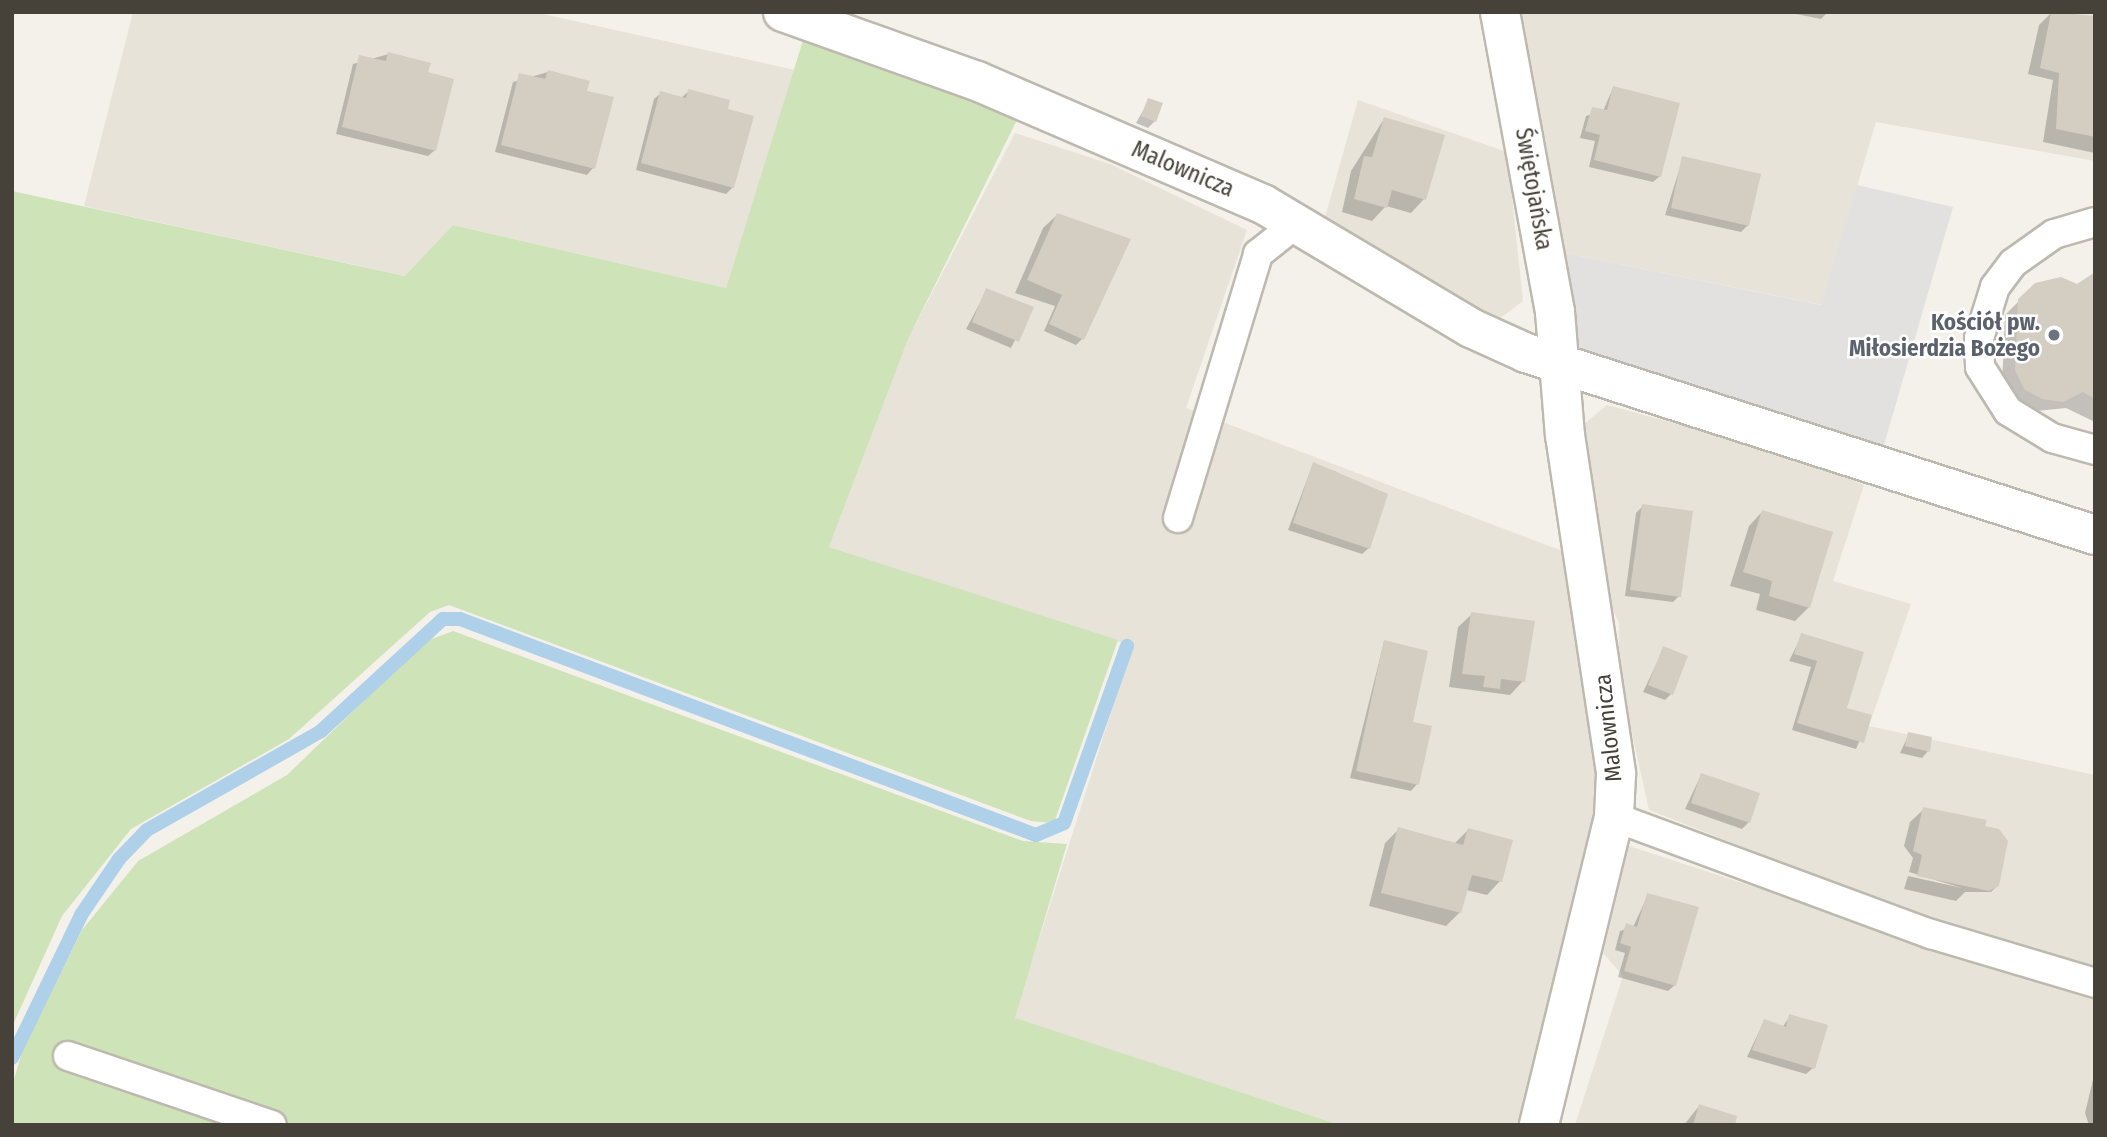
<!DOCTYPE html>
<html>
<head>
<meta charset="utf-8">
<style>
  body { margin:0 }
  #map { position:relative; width:2107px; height:1137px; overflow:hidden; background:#f4f1eb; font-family:"Fira Sans Condensed",sans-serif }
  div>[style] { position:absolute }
  .residential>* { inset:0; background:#e7e3d9 }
  .green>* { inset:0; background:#cfe3b8 }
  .parking>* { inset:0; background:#e3e1df }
  .shadow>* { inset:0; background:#0003 }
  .stream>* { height:14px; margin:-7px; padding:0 7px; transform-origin:7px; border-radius:7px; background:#aed0e9 }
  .building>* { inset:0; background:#d4cdc1 }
  .roads { filter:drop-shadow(2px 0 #beb9ae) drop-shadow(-2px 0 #beb9ae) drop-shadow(0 2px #beb9ae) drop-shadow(0 -2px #beb9ae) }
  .lane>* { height:28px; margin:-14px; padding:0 14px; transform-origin:14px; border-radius:14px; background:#fff }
  .street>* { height:38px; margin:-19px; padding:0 19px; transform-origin:19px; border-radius:19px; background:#fff }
  .dots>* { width:19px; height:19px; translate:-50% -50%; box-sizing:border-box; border:4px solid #fff; border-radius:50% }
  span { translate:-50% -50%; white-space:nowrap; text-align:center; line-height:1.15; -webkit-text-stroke:5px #fff; paint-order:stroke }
  .street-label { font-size:23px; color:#474239 }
  .worship-label { font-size:23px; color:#5b616d; font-weight:700 }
  .right { translate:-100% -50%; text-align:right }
  .frame { position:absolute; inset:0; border:14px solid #474239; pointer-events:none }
</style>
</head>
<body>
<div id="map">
  <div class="residential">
    <i style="clip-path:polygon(133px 12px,534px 12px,795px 70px,726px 288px,453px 225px,406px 276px,84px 206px)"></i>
    <i style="clip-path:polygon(1508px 12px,2095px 12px,2095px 161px,1876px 122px,1822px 305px,1550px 250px)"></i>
    <i style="clip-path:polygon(1358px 100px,1507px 152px,1523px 301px,1496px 321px,1322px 228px)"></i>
    <i style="clip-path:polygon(1015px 133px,1110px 164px,1247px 230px,1186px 408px,1565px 552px,1598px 763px,1593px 835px,1522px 1125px,1340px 1125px,1014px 1018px,1132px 646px,829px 547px,909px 337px)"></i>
    <i style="clip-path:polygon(1607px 405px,1791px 455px,1864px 485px,1833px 581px,1911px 604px,1869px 726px,2095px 775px,2095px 968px,1916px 915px,1649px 810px,1618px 670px,1619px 623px,1601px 586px,1579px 428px)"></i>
    <i style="clip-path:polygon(1629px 846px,2095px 998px,2095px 1125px,1575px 1125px,1623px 976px,1603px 953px)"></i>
  </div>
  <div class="green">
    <i style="clip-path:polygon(805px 34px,1019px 116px,909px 337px,829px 547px,1118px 640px,1054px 823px,1031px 821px,449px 605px,430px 612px,289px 739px,131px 829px,62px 916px,12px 1027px,12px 191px,405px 276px,453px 225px,726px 288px)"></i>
    <i style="clip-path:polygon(453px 631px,1023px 841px,1067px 844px,1015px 1018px,1340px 1125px,12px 1125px,12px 1086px,22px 1052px,82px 930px,138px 861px,287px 775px,426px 641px)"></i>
  </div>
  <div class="parking">
    <i style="clip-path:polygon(1857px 185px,1953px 207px,1884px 445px,1575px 363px,1550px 250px,1821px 305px)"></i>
  </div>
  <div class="shadow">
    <i style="clip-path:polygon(1786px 12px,1828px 12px,1821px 19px)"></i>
    <i style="clip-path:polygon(2052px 12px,2095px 17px,2095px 153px,2043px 142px,2053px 80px,2028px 74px,2039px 25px)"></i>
    <i style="clip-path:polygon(389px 54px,426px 73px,435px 150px,428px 156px,336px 134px,353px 64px)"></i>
    <i style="clip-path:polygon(548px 72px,585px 92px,593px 168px,587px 175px,495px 152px,513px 82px)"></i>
    <i style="clip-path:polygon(1613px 88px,1660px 176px,1653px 182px,1589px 167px,1595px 141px,1580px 138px,1586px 116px,1603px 111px)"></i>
    <i style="clip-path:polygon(689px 91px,726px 110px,733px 187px,726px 194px,636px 170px,654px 99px,661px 93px,681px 98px)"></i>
    <i style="clip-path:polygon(1149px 100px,1155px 121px,1148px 128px,1136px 123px)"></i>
    <i style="clip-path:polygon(1384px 119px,1424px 199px,1411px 213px,1386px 206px,1372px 221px,1342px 212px,1351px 171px)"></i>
    <i style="clip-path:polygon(1683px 158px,1748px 225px,1741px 232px,1665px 215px)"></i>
    <i style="clip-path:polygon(1057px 215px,1082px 339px,1076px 345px,1044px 331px,1055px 306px,1015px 293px,1043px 228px)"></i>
    <i style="clip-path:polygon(2095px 278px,2095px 422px,2066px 408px,2028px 412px,2002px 385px,2005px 315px,2036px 284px,2077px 286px)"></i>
    <i style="clip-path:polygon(987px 290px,1031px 308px,1011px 348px,966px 329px)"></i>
    <i style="clip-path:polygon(1313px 464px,1337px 472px,1369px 548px,1362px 554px,1288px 530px)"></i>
    <i style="clip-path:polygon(1643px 506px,1679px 596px,1673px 602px,1625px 596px,1636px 513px)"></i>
    <i style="clip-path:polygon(1762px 512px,1809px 607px,1795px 621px,1756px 610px,1760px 594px,1730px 586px,1749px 526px)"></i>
    <i style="clip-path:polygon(1472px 614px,1523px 681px,1510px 695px,1449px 687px,1458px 627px)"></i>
    <i style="clip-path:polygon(1802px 635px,1862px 653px,1845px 709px,1870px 716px,1856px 749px,1792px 730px,1811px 667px,1789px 661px)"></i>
    <i style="clip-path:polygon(1384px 642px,1411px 723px,1417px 784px,1411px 791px,1350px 778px)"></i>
    <i style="clip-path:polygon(1664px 648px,1671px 694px,1665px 700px,1643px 692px)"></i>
    <i style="clip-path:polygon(1909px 734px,1928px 751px,1922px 758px,1900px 753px)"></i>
    <i style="clip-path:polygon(1701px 775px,1749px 822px,1742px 829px,1685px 809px)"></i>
    <i style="clip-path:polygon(1924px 809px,1984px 827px,1998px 885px,1991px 892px,1965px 892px,1956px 901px,1904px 889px,1908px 876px,1962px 888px,1909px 872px,1913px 858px,1904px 846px,1910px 822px)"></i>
    <i style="clip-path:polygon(1399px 829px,1454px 844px,1468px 830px,1500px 881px,1487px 895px,1466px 890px,1460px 912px,1446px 926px,1369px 906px,1385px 843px)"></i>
    <i style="clip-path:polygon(1648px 895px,1675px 985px,1668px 991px,1618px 977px,1625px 953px,1615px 950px,1620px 931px,1633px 927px)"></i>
    <i style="clip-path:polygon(1790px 1016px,1813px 1068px,1806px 1074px,1747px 1057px,1764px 1021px,1782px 1028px)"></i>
    <i style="clip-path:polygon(2095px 1071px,2095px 1125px,2089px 1125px,2085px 1113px)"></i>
    <i style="clip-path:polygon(1699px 1106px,1733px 1125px,1684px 1125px)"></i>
  </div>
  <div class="stream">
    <i style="left:12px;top:1058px;width:159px;rotate:-64.2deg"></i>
    <i style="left:81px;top:915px;width:68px;rotate:-55.8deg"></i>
    <i style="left:119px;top:859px;width:40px;rotate:-46deg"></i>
    <i style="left:147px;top:830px;width:200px;rotate:-29.6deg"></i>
    <i style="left:321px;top:731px;width:166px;rotate:-42.6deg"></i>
    <i style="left:443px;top:619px;width:17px"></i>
    <i style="left:460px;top:619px;width:615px;rotate:20.56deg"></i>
    <i style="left:1036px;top:835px;width:30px;rotate:-23deg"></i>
    <i style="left:1064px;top:823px;width:188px;rotate:-70.4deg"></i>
  </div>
  <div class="building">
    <i style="clip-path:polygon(2051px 12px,2095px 16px,2095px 137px,2056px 129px,2059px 73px,2040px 68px)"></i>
    <i style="clip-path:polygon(388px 52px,431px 63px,428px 72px,454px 79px,436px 151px,342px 127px,359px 55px,386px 61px)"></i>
    <i style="clip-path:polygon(548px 70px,590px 81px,587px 91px,614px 97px,595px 169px,501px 145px,519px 73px,545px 79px)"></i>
    <i style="clip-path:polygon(1613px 86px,1680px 103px,1661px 177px,1594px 160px,1600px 135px,1585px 131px,1592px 107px,1607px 110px)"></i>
    <i style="clip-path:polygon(688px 89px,730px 100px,728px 109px,754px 116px,734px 188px,641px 163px,660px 91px,686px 98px)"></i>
    <i style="clip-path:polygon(1148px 98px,1163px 103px,1156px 122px,1141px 116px)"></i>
    <i style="clip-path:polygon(1384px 117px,1445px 135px,1426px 200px,1392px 190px,1387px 208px,1354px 199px,1364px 156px,1372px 157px)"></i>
    <i style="clip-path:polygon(1682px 156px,1761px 174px,1749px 226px,1671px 208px)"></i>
    <i style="clip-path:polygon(1057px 213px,1131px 239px,1084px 340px,1049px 324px,1062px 295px,1027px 280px)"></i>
    <i style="clip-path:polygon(2095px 272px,2095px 399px,2083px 392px,2063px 402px,2042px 399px,2024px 389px,2015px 370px,2018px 299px,2035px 283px,2061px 277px,2077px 284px)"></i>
    <i style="clip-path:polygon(986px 288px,1034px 307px,1019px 342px,972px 322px)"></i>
    <i style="clip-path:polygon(1313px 462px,1388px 494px,1370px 549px,1293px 523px)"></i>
    <i style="clip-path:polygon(1642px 504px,1693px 511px,1681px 597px,1630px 590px)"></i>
    <i style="clip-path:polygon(1762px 510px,1833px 532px,1810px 608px,1769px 596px,1772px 581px,1743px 572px)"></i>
    <i style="clip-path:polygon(1471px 612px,1535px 621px,1525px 682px,1501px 679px,1500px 689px,1483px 687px,1485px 676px,1462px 674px)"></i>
    <i style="clip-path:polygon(1801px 633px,1864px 652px,1847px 708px,1872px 715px,1864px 743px,1797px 723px,1817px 661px,1794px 654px)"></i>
    <i style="clip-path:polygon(1384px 640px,1428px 651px,1413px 722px,1432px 726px,1419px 785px,1356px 771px)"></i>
    <i style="clip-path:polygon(1663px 646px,1688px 656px,1673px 695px,1648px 685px)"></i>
    <i style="clip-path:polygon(1908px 732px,1932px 737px,1930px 752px,1905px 746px)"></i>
    <i style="clip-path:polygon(1701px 773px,1760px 793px,1750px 823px,1691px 803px)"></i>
    <i style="clip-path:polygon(1923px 807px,1987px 820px,1985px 826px,1999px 829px,2008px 841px,1999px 886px,1989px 891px,1917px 876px,1922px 855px,1913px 851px)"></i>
    <i style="clip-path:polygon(1398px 827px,1463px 845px,1468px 828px,1513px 840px,1502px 882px,1472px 875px,1461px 913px,1381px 893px)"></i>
    <i style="clip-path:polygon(1647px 893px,1699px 907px,1676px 986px,1624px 971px,1631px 947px,1620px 943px,1626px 923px,1637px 927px)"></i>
    <i style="clip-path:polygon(1789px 1014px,1828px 1025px,1815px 1069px,1752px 1050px,1764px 1019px,1786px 1027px)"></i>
    <i style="clip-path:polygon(1699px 1104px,1737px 1116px,1735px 1125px,1693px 1125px)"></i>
  </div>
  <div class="roads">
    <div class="lane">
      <i style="left:2095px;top:222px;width:43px;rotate:163.7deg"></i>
      <i style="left:2054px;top:234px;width:50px;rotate:144.7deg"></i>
      <i style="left:2013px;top:263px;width:30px;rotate:127deg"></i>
      <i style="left:1995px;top:287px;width:53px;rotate:107.4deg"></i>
      <i style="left:1979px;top:338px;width:29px;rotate:88deg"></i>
      <i style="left:1980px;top:367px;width:52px;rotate:57.5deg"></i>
      <i style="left:2008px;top:411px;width:52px;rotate:31.5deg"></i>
      <i style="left:2052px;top:438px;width:45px;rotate:15.6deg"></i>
      <i style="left:1178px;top:518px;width:276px;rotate:-73.1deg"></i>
      <i style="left:1258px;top:254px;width:50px;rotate:-38.5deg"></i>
      <i style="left:1614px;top:817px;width:338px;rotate:20.3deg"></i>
      <i style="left:1931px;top:934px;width:171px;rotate:16.6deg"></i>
      <i style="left:68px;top:1056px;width:215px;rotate:18.7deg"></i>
    </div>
    <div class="street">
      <i style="left:783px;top:12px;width:206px;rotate:19.6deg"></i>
      <i style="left:977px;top:81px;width:311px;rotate:23.3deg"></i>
      <i style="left:1263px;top:204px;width:242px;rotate:30.8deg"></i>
      <i style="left:1471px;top:328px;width:60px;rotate:24.4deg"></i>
      <i style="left:1526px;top:353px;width:597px;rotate:17.74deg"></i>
      <i style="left:1500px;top:12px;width:305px;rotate:79.6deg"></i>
      <i style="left:1555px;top:312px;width:123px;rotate:85.4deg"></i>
      <i style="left:1565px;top:435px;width:343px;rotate:81.4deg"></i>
      <i style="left:1616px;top:774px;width:43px;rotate:92.7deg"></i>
      <i style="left:1614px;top:817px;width:317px;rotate:103.7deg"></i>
    </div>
  </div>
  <div class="dots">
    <i style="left:2054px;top:335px;background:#6b7280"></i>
  </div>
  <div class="street-label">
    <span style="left:1183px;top:169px;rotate:23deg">Malownicza</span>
    <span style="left:1534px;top:189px;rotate:80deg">Świętojańska</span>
    <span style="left:1608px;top:728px;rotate:-96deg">Malownicza</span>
  </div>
  <div class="worship-label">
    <span class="right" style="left:2040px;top:335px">Kościół pw.<br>Miłosierdzia Bożego</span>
  </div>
  <div class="frame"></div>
</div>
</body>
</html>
